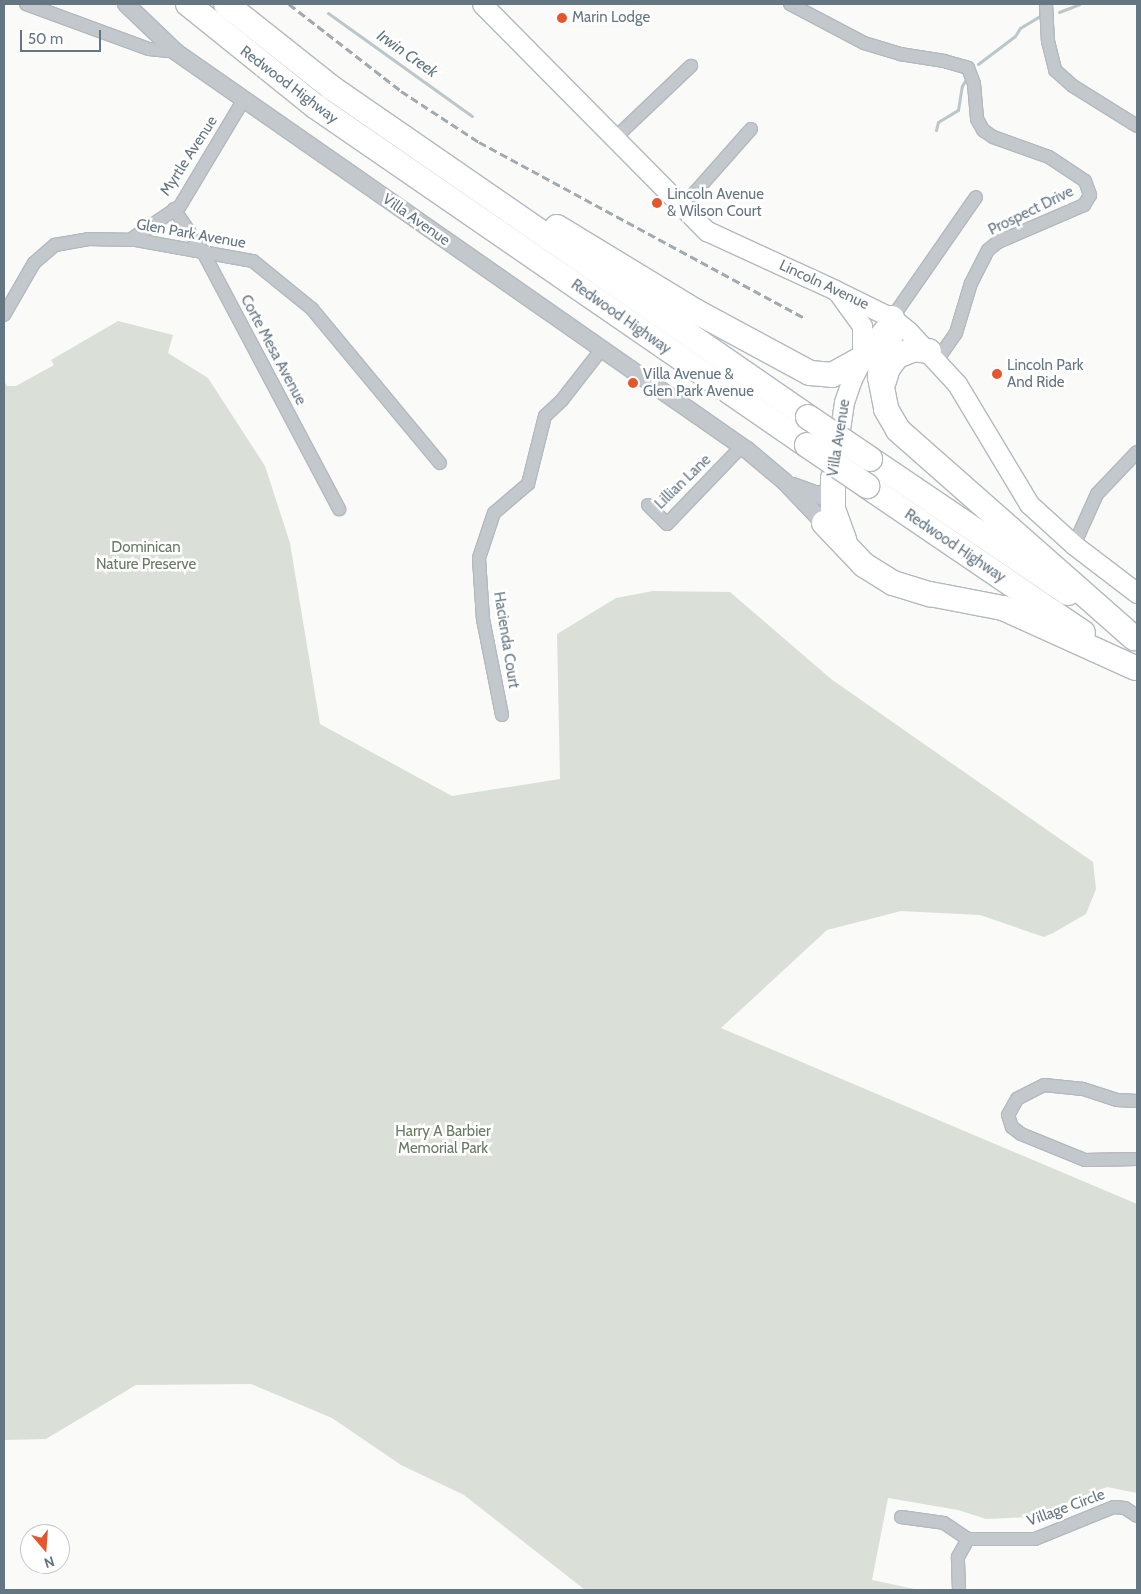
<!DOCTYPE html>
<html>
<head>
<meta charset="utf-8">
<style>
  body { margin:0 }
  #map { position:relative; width:1141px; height:1594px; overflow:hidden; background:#fafaf8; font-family:Cabin,sans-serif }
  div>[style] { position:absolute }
  .green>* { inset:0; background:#dadfd7 }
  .stream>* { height:3px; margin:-1.5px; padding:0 1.5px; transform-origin:1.5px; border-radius:1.5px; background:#bbc7cb }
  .roads { filter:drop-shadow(1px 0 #b3babf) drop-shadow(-1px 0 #b3babf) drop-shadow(0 1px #b3babf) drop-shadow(0 -1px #b3babf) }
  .minor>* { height:12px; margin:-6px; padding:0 6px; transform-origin:6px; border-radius:6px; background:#c3c8cc }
  .tertiary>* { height:16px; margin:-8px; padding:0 8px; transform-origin:8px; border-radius:8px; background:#c3c8cc }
  .secondary>* { height:19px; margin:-9.5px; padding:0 9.5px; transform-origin:9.5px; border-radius:9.5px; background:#fff }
  .motorway>* { height:24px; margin:-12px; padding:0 12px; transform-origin:12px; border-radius:12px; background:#fff }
  .rail>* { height:3px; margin-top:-1.5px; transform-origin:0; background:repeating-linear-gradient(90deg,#a2aab0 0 8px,transparent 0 12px) }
  .bridges { filter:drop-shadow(1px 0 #b4b9bd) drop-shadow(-1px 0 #b4b9bd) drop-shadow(0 1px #b4b9bd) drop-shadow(0 -1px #b4b9bd) }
  .motorway-bridge>* { height:24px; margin:-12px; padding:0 12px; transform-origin:12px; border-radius:12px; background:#fff }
  .dots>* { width:14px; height:14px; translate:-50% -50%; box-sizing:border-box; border:2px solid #fff; border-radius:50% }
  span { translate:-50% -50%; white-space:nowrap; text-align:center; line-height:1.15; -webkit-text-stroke:5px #fff; paint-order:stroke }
  .poi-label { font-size:15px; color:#657683 }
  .left { translate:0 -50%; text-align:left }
  .street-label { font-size:15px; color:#657683 }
  .park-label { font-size:15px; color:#687a64 }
  .water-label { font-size:16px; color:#60757c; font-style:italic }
  .frame { position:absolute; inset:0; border:5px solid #657683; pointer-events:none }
  .north { position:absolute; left:20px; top:1524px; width:50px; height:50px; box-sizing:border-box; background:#fff; border:1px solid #c1c8cd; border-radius:50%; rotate:162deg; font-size:14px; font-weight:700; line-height:20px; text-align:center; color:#657683 }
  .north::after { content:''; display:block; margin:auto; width:18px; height:22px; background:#e4572e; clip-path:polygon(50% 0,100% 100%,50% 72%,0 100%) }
  .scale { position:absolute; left:20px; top:30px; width:81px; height:22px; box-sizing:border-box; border:2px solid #657683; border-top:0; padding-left:6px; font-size:15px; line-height:18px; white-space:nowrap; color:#657683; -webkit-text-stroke:4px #fff; paint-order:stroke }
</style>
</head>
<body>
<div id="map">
  <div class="green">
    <i style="clip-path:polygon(118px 321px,173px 335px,168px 353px,208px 378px,265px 466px,290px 543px,320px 724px,452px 796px,560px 779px,557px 634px,616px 598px,653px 591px,730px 592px,831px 679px,1093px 862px,1096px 889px,1086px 914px,1053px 933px,1044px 937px,980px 915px,901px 911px,827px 930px,721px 1028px,1137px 1204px,1137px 1493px,1107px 1487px,1030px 1517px,986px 1519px,958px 1510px,888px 1498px,872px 1580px,919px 1590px,585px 1590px,464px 1495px,401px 1465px,332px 1418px,251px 1384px,136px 1385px,46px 1439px,4px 1440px,4px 381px,7px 386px,16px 386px,54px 365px,51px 360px)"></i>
  </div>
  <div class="stream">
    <i style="left:1059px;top:12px;width:22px;rotate:-21deg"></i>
    <i style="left:328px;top:13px;width:177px;rotate:35.6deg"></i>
    <i style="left:978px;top:64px;width:46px;rotate:-37.1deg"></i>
    <i style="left:1015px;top:36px;width:9px;rotate:-58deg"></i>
    <i style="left:1020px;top:28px;width:23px;rotate:-31deg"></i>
    <i style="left:936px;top:130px;width:8px;rotate:-76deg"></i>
    <i style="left:938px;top:122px;width:23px;rotate:-31deg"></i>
    <i style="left:958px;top:110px;width:24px;rotate:-81deg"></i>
    <i style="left:962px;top:86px;width:8px;rotate:-60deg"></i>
  </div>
  <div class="roads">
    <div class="minor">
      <i style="left:26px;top:4px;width:131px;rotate:20.1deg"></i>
      <i style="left:149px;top:49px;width:27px;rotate:6deg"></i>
      <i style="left:790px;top:4px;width:84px;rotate:27.8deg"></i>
      <i style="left:864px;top:43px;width:38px;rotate:17deg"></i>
      <i style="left:900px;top:54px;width:45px;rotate:9deg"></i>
      <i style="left:944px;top:61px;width:25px;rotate:16deg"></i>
      <i style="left:968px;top:68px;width:17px;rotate:69deg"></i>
      <i style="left:974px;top:84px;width:35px;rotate:85deg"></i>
      <i style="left:977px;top:119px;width:13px;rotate:61deg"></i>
      <i style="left:983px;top:130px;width:12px;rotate:35deg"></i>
      <i style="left:993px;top:137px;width:59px;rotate:19.7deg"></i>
      <i style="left:1049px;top:157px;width:43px;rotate:33.7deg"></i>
      <i style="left:1085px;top:181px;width:15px;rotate:70deg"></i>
      <i style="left:1090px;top:195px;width:12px;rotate:121deg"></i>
      <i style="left:1084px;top:205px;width:94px;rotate:156.7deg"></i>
      <i style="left:998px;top:242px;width:13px;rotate:141deg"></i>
      <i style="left:988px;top:250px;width:37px;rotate:117deg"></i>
      <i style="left:971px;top:283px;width:52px;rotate:106.7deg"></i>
      <i style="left:956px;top:333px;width:33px;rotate:125deg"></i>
      <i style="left:1046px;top:4px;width:37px;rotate:87deg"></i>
      <i style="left:1048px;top:41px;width:30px;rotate:76deg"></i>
      <i style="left:1055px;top:70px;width:24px;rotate:42deg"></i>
      <i style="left:1073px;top:86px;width:75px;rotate:32deg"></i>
      <i style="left:615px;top:138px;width:105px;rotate:-43.5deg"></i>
      <i style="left:682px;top:207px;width:104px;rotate:-48.5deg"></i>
      <i style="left:174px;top:209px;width:52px;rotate:56deg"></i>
      <i style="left:203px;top:252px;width:291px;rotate:62.1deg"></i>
      <i style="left:130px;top:240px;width:60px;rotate:-34.2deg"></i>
      <i style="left:180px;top:206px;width:125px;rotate:-59.1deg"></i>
      <i style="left:4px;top:315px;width:60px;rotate:-60deg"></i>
      <i style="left:34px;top:263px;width:28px;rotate:-41deg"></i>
      <i style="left:55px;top:245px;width:34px;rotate:-10deg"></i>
      <i style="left:88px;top:239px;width:48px;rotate:1.2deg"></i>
      <i style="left:136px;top:240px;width:119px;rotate:10.2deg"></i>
      <i style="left:253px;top:261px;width:76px;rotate:39.1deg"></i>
      <i style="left:312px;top:309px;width:200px;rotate:50.3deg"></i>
      <i style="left:892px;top:318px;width:147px;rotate:-55.2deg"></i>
      <i style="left:648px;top:505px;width:27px;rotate:45deg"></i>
      <i style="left:667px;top:524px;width:107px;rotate:-46.1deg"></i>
      <i style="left:1074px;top:545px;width:56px;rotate:-65.7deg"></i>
      <i style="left:1097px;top:494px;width:58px;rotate:-46.4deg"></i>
      <i style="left:502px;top:715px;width:98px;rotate:-101.2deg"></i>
      <i style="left:483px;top:619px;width:61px;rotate:-93.8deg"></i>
      <i style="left:479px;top:558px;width:47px;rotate:-71.6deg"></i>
      <i style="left:494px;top:513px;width:45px;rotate:-40.5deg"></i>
      <i style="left:528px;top:484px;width:70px;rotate:-76deg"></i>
      <i style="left:545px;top:416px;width:23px;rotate:-43deg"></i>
      <i style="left:562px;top:400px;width:63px;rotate:-52deg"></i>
      <i style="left:1137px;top:1101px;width:20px;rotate:-177deg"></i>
      <i style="left:1117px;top:1100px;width:36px;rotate:-162deg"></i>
      <i style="left:1083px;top:1089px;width:39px;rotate:-174deg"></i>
      <i style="left:1044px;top:1085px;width:30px;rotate:153deg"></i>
      <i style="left:1017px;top:1099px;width:18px;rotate:119deg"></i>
      <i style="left:1008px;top:1115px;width:13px;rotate:72deg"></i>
      <i style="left:1012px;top:1127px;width:11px;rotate:38deg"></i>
      <i style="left:1021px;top:1134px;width:69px;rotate:22.1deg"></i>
      <i style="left:1085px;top:1160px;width:52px;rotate:-1.1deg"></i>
      <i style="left:901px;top:1517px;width:43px;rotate:7.9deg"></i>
      <i style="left:944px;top:1523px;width:29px;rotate:34deg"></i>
      <i style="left:959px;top:1590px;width:33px;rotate:-92deg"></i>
      <i style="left:958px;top:1557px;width:21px;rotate:-61deg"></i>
      <i style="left:968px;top:1539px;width:67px"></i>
      <i style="left:1035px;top:1539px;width:85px;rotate:-22.1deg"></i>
      <i style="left:1114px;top:1507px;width:11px;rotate:5deg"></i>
      <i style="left:1125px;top:1508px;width:14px;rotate:34deg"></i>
    </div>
    <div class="tertiary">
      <i style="left:126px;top:4px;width:69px;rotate:43.8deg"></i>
      <i style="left:176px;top:52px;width:696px;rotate:34.88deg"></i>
      <i style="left:747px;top:450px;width:48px;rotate:40deg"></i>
      <i style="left:784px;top:481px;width:58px;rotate:46.4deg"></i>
      <i style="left:793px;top:486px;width:29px;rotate:20deg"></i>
      <i style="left:820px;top:496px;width:11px;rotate:-38deg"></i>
      <i style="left:829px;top:489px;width:12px;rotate:-70deg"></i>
    </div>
    <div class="secondary">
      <i style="left:482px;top:4px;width:320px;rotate:45.3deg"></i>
      <i style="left:707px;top:231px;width:141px;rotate:24.7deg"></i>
      <i style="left:835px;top:290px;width:64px;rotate:26.2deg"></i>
      <i style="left:892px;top:318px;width:22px;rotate:39deg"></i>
      <i style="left:909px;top:332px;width:71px;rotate:47.3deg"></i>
      <i style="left:957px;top:384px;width:140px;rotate:59deg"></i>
      <i style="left:1029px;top:504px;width:61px;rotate:42.3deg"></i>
      <i style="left:1074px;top:545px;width:79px;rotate:37.3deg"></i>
      <i style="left:839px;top:294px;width:39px;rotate:54deg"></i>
      <i style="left:862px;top:326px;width:30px;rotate:90deg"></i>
      <i style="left:837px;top:450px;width:49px;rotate:-81.7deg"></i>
      <i style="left:844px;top:402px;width:24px;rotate:-71deg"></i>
      <i style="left:852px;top:379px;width:35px;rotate:-63deg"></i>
      <i style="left:868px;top:348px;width:38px;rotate:-51deg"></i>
    </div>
    <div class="motorway">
      <i style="left:188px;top:4px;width:163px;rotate:38.8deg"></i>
      <i style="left:315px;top:106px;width:597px;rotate:34.57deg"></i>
      <i style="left:226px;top:4px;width:135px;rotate:38.4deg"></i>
      <i style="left:332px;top:88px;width:579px;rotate:34.65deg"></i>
      <i style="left:557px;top:227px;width:164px;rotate:31.3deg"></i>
      <i style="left:697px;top:312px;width:128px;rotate:28.4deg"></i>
      <i style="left:810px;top:373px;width:22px;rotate:5deg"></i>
      <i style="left:832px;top:375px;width:33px;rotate:-29deg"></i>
      <i style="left:892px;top:318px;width:13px;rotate:86deg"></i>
      <i style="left:893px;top:331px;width:28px;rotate:116deg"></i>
      <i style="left:881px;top:356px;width:21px;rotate:93deg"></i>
      <i style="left:880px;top:377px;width:33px;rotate:79deg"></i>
      <i style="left:886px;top:409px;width:24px;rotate:60deg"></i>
      <i style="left:898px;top:430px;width:315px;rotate:41.4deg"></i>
      <i style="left:884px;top:381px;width:14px;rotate:-73deg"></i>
      <i style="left:888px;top:368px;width:15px;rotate:-53deg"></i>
      <i style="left:897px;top:356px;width:18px;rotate:-22deg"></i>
      <i style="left:914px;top:349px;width:15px;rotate:8deg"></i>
      <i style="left:870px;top:459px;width:239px;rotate:34.1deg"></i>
      <i style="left:833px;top:478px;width:31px;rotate:90deg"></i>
      <i style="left:833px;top:509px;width:33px;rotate:70deg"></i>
      <i style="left:867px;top:486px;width:261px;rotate:34.2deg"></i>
      <i style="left:824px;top:523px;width:58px;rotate:46.4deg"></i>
      <i style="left:864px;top:565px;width:34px;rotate:32deg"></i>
      <i style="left:893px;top:583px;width:39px;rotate:17deg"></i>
      <i style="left:930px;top:594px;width:74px;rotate:10.9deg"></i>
      <i style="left:1003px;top:608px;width:145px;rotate:24.4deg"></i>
    </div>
  </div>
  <div class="rail">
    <i style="left:289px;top:4px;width:142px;rotate:37.8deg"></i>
    <i style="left:401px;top:91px;width:93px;rotate:33.2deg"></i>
    <i style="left:479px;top:142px;width:372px;rotate:28.4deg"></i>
  </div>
  <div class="bridges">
    <div class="motorway-bridge">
      <i style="left:808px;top:417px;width:75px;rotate:34.1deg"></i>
      <i style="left:807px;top:445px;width:73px;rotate:34.3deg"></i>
    </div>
  </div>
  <div class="dots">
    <i style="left:562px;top:18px;background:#e4572e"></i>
    <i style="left:657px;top:203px;background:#e4572e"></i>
    <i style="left:997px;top:374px;background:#e4572e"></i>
    <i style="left:633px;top:383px;background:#e4572e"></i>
  </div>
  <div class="poi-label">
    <span class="left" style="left:572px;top:18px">Marin Lodge</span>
    <span class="left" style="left:667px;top:203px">Lincoln Avenue<br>&amp; Wilson Court</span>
    <span class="left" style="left:1007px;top:374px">Lincoln Park<br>And Ride</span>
    <span class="left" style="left:643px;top:383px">Villa Avenue &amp;<br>Glen Park Avenue</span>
  </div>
  <div class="street-label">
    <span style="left:289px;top:85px;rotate:37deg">Redwood Highway</span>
    <span style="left:189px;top:156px;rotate:-57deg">Myrtle Avenue</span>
    <span style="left:1031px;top:211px;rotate:-26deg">Prospect Drive</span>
    <span style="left:416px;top:220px;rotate:35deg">Villa Avenue</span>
    <span style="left:191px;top:234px;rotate:10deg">Glen Park Avenue</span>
    <span style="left:824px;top:285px;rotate:25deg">Lincoln Avenue</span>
    <span style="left:621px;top:317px;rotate:35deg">Redwood Highway</span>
    <span style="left:273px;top:350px;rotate:62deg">Corte Mesa Avenue</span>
    <span style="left:839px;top:438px;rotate:-81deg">Villa Avenue</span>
    <span style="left:683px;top:482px;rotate:-44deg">Lillian Lane</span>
    <span style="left:955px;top:546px;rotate:34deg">Redwood Highway</span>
    <span style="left:506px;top:640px;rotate:81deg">Hacienda Court</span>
    <span style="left:1066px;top:1508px;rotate:-20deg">Village Circle</span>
  </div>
  <div class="park-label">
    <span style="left:146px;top:556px">Dominican<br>Nature Preserve</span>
    <span style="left:443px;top:1140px">Harry A Barbier<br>Memorial Park</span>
  </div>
  <div class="water-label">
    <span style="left:407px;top:54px;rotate:35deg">Irwin Creek</span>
  </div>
  <div class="frame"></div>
  <div class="north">N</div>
  <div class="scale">50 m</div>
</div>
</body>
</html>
